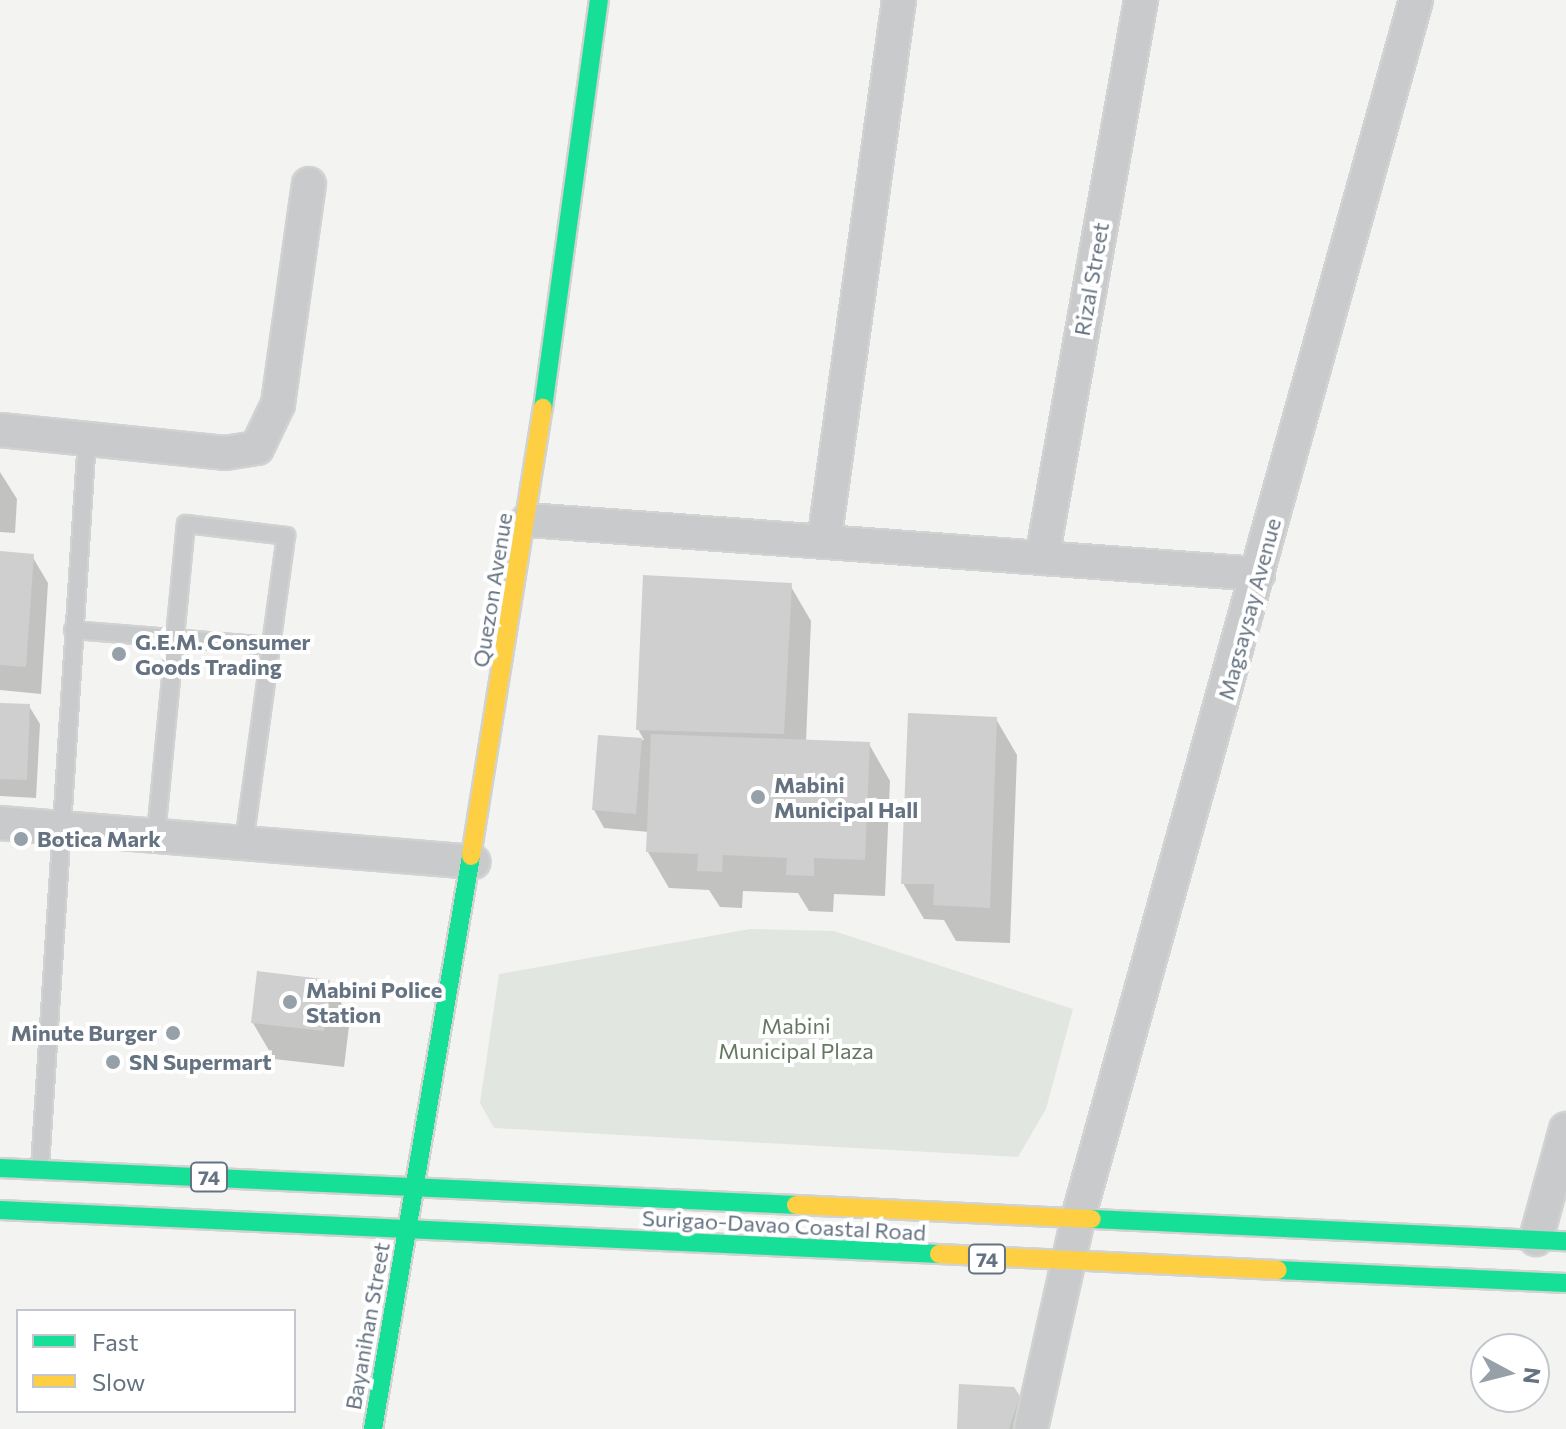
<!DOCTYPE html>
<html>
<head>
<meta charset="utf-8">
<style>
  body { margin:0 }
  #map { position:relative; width:1566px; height:1429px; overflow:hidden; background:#f3f4f1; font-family:Commissioner,sans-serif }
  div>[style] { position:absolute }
  .green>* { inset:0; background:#e2e6e0 }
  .shadow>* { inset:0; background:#0003 }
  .building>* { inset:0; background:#cecfce }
  .roads { filter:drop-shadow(2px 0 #d1d2d2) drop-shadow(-2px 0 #d1d2d2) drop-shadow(0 2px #d1d2d2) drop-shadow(0 -2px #d1d2d2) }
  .lane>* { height:16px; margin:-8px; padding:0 8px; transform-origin:8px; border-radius:8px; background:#c8cacb }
  .street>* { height:32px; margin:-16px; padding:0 16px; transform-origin:16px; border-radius:16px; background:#c8cacb }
  .fast>* { height:18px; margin:-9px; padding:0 9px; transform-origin:9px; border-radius:9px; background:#16e098 }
  .slow>* { height:18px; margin:-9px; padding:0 9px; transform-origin:9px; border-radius:9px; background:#ffcf43 }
  .dots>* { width:22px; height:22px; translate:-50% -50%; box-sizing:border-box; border:4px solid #fff; border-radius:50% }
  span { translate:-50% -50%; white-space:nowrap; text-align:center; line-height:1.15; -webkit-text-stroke:8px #fff; paint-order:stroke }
  .shield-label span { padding:2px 6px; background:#fff; border:2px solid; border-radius:6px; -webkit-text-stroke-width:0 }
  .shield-label { font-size:20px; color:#647281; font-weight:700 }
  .street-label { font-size:22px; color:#647281 }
  .poi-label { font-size:22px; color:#647281; font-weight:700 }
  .left { translate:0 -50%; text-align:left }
  .right { translate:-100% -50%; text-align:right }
  .park-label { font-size:22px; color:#667863 }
  .legend { position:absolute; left:16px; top:1309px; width:280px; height:104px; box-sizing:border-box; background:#fff; border:2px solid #c1c7cd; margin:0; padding:10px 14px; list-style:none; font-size:24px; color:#647281 }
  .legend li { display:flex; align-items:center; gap:16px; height:40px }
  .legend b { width:40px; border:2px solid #c1c7cd }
  .north { position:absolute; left:1470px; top:1333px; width:80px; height:80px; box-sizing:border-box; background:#fff; border:2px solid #c1c7cd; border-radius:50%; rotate:97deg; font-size:22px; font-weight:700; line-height:32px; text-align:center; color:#647281 }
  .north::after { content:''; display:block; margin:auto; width:28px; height:36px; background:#96a0a8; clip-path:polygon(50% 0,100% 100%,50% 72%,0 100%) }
</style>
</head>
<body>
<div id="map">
  <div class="green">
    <i style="clip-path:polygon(750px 929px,834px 931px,1073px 1009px,1046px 1109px,1018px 1157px,494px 1128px,480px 1103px,499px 974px)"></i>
  </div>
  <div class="shadow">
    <i style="clip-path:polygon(0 472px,17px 499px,15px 533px,0 532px)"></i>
    <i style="clip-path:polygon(0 553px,32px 556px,48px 583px,41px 694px,0 690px)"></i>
    <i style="clip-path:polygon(790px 585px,811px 621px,806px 742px,869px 744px,890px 781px,885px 896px,834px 894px,833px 912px,809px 911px,798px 893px,743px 891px,742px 908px,720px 907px,709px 890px,669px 888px,648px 852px,649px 832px,604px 828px,594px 810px,600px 737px,644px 740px,638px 729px)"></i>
    <i style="clip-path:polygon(0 705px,29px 706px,40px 724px,36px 798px,0 796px)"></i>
    <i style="clip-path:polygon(996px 719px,1017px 755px,1010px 943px,956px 941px,944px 920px,924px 919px,903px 883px)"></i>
    <i style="clip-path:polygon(329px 982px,350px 1018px,344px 1067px,274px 1059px,253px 1023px)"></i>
    <i style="clip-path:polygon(1013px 1389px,1029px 1416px,1025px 1429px,959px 1429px)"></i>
  </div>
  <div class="building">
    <i style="clip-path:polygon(0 551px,34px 554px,26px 667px,0 665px)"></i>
    <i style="clip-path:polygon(643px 575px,792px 583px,784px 734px,636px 730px)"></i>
    <i style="clip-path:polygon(0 703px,30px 704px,27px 780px,0 779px)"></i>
    <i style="clip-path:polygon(908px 713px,997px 717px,990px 908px,933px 905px,934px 884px,901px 884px)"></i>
    <i style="clip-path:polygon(651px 734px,870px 742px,865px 860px,814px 858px,814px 876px,786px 875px,787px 858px,723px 855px,722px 872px,697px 871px,698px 854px,646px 852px)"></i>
    <i style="clip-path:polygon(598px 735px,642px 738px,636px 814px,592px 810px)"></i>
    <i style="clip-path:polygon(257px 971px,330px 980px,324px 1031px,251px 1023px)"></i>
    <i style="clip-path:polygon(959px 1384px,1014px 1387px,1020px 1396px,1009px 1429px,957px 1429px)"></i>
  </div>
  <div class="roads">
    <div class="lane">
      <i style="left:73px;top:630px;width:199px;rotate:4.6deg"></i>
      <i style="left:156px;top:834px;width:311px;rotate:-84.5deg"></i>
      <i style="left:186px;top:524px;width:101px;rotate:6.8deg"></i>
      <i style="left:286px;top:536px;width:309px;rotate:97.8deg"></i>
      <i style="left:40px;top:1167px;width:730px;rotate:-86.31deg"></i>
    </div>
    <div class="street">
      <i style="left:0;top:430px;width:226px;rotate:5.8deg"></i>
      <i style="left:225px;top:453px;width:32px;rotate:-9deg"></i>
      <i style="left:257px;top:448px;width:49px;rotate:-64.5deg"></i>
      <i style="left:278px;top:404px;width:222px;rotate:-82deg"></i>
      <i style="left:528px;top:520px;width:732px;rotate:4.23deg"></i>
      <i style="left:824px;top:542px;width:547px;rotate:-82.12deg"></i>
      <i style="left:1042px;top:558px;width:567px;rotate:-79.94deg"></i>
      <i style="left:0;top:823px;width:475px;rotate:4.7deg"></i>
      <i style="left:1536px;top:1239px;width:114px;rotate:-74.7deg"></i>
      <i style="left:1031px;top:1429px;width:216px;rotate:-77.4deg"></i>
      <i style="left:1078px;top:1218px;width:1264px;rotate:-74.49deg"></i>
    </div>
    <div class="fast">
      <i style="left:543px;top:408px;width:412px;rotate:-82.2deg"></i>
      <i style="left:0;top:1168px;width:797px;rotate:2.66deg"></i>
      <i style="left:0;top:1210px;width:940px;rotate:2.68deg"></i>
      <i style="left:1092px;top:1219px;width:475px;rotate:2.7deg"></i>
      <i style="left:1278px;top:1270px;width:288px;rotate:2.6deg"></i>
      <i style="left:373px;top:1429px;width:581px;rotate:-80.29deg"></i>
    </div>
    <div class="slow">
      <i style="left:471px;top:856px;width:454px;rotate:-80.9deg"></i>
      <i style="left:796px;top:1205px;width:296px;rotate:2.7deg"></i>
      <i style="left:939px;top:1254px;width:339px;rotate:2.7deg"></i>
    </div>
  </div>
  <div class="dots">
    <i style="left:119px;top:654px;background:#96a0a8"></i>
    <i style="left:758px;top:797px;background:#96a0a8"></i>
    <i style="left:21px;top:839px;background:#96a0a8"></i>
    <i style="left:290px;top:1002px;background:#96a0a8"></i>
    <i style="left:173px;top:1033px;background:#96a0a8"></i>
    <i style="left:113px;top:1062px;background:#96a0a8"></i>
  </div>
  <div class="shield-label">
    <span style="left:209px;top:1177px">74</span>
    <span style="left:987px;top:1259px">74</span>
  </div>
  <div class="street-label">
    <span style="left:1091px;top:279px;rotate:-80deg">Rizal Street</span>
    <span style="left:492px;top:590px;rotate:-81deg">Quezon Avenue</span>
    <span style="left:1249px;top:609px;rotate:-75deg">Magsaysay Avenue</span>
    <span style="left:784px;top:1225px;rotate:3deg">Surigao-Davao Coastal Road</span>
    <span style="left:367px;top:1326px;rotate:-80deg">Bayanihan Street</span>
  </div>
  <div class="poi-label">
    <span class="left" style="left:135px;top:654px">G.E.M. Consumer<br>Goods Trading</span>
    <span class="left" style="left:774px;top:797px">Mabini<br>Municipal Hall</span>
    <span class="left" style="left:37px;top:839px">Botica Mark</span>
    <span class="left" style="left:306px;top:1002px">Mabini Police<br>Station</span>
    <span class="right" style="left:157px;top:1033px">Minute Burger</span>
    <span class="left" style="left:129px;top:1062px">SN Supermart</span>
  </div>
  <div class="park-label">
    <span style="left:796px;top:1038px">Mabini<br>Municipal Plaza</span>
  </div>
  <ul class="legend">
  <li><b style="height:10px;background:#16e098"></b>Fast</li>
  <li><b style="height:10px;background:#ffcf43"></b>Slow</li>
  </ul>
  <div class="north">N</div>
</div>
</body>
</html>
